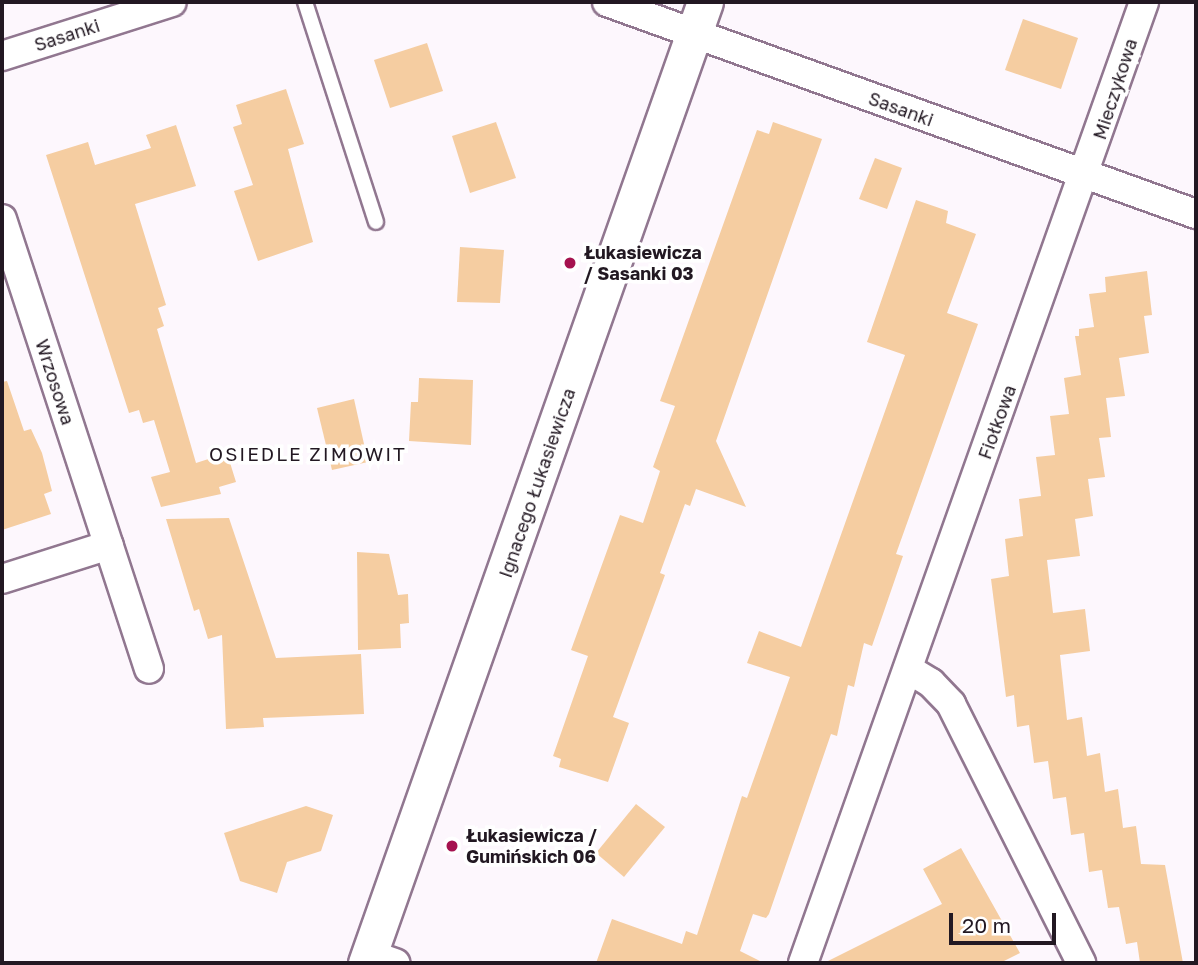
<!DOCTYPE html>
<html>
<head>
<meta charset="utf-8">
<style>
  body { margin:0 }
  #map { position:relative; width:1198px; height:965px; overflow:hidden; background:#fdf7fd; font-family:"Golos Text",sans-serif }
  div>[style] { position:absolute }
  .building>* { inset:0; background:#f5cda1 }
  .roads { filter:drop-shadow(2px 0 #917790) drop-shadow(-2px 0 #917790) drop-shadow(0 2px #917790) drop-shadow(0 -2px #917790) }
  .service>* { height:14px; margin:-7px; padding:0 7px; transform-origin:7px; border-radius:7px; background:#fff }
  .minor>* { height:28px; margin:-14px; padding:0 14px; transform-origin:14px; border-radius:14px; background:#fff }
  .tertiary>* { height:35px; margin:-17.5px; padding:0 17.5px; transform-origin:17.5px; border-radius:17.5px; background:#fff }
  .dots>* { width:19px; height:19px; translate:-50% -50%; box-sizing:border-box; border:4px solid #fff; border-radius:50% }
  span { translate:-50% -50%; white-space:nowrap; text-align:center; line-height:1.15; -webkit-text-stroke:7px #fff; paint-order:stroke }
  .street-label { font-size:18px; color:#221822 }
  .poi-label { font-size:18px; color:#221822; font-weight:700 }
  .left { translate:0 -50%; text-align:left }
  .neighbourhood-label { font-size:19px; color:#221822; letter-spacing:2px }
  .frame { position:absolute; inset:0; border:4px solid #221822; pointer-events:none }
  .scale { position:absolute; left:949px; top:913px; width:107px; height:32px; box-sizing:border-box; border:4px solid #221822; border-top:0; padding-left:9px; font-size:21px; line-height:24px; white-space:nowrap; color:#221822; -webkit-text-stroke:5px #fff; paint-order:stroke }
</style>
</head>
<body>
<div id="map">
  <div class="building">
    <i style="clip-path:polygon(1023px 19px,1078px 38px,1061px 89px,1005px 70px)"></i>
    <i style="clip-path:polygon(427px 43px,443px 91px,390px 108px,374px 60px)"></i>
    <i style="clip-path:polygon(286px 89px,304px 144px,288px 149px,313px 242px,258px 261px,234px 191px,253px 185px,233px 127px,242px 124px,236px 105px)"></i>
    <i style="clip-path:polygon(496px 122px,516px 178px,470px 193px,452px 136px)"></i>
    <i style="clip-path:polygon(773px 122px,822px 139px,716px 441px,746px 507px,696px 489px,690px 506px,685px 504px,660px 573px,665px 575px,613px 717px,629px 723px,608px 782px,559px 767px,561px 759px,553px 756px,588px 656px,571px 650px,620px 515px,643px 523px,660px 471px,653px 467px,675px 406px,660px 401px,757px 130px,769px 134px)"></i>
    <i style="clip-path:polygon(176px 125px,196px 186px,135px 204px,166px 305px,158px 308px,164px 326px,157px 329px,196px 463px,227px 453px,236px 482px,219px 487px,221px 494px,161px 507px,151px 477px,170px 472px,154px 420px,143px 423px,139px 410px,129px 413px,46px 155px,88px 142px,95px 165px,151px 148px,146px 135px)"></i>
    <i style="clip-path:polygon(875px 158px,902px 168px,887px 209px,859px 199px)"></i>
    <i style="clip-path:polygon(916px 200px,948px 211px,946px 223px,976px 234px,947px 313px,978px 324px,896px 554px,903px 556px,872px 646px,864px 643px,854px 687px,848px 685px,837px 736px,831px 734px,769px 914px,766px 918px,753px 914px,740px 951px,764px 963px,596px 963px,612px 919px,682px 944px,686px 931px,697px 935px,742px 796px,747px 798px,790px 677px,747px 663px,759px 631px,801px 647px,905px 355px,867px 342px)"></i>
    <i style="clip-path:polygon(460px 247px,504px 250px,500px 303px,457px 302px)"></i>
    <i style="clip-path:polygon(1147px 271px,1152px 315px,1144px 316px,1149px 353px,1119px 358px,1125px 396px,1106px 398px,1111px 437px,1099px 438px,1105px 477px,1088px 479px,1093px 516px,1075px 519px,1080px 556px,1047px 560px,1053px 613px,1085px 609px,1090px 651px,1060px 655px,1067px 720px,1082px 717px,1087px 756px,1100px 753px,1105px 792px,1118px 789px,1123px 828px,1136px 826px,1141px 864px,1165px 865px,1183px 963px,1140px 963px,1137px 942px,1126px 944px,1119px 907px,1108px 908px,1102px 870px,1089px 872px,1084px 833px,1071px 835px,1066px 797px,1053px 799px,1048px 761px,1034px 763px,1029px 725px,1017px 727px,1014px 695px,1006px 697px,991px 579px,1009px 576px,1005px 539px,1023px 536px,1019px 499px,1041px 496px,1036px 457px,1055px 455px,1050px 416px,1069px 414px,1064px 378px,1081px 375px,1075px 336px,1079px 336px,1079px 329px,1094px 327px,1089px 294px,1106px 292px,1105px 277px)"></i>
    <i style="clip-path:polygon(419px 378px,473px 380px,471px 445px,409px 441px,411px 402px,418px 402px)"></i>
    <i style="clip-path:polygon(7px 381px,24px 431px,31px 429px,42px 453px,52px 491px,44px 494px,51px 514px,2px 530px,2px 382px)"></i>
    <i style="clip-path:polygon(354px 399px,368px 462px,332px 470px,317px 408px)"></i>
    <i style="clip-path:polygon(229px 518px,276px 658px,361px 654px,364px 714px,263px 718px,264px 727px,226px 729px,222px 635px,208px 639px,199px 609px,194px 611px,166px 519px)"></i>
    <i style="clip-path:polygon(357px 552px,389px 554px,398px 595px,408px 594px,409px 623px,400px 624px,401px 648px,358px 650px)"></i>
    <i style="clip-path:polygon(636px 804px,665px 827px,624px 877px,596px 853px)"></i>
    <i style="clip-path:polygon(306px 806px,333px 815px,321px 851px,287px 862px,277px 893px,240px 881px,224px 833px)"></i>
    <i style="clip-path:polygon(961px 848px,1020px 953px,1000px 963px,824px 963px,942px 904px,923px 869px)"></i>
  </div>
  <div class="roads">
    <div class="service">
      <i style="left:305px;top:2px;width:231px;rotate:72.1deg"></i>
    </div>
    <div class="minor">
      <i style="left:607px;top:2px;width:626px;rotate:19.8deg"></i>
      <i style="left:2px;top:56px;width:178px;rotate:-17.6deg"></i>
      <i style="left:2px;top:219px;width:473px;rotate:71.9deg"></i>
      <i style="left:2px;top:579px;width:112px;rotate:-17.6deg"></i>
      <i style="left:908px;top:669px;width:27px;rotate:31deg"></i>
      <i style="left:931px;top:683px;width:29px;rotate:46deg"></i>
      <i style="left:951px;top:704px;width:290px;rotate:63.3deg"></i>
      <i style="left:369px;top:954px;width:28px;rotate:19deg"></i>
      <i style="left:803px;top:963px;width:1020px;rotate:-70.46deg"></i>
    </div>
    <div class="tertiary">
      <i style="left:366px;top:963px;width:1019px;rotate:-70.57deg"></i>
    </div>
  </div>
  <div class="dots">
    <i style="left:570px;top:263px;background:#a5124f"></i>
    <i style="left:452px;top:846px;background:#a5124f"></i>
  </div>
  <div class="street-label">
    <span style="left:67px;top:35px;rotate:-18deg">Sasanki</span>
    <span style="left:1115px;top:89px;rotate:-72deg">Mieczykowa</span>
    <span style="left:901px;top:109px;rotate:20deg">Sasanki</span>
    <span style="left:55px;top:382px;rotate:72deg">Wrzosowa</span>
    <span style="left:997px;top:422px;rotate:-70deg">Fiołkowa</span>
    <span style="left:537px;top:483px;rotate:-71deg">Ignacego Łukasiewicza</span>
  </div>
  <div class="poi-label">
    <span class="left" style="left:584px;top:263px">Łukasiewicza<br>/ Sasanki 03</span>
    <span class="left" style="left:466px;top:846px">Łukasiewicza /<br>Gumińskich 06</span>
  </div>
  <div class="neighbourhood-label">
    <span style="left:308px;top:454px">OSIEDLE ZIMOWIT</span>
  </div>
  <div class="frame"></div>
  <div class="scale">20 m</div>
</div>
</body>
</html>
